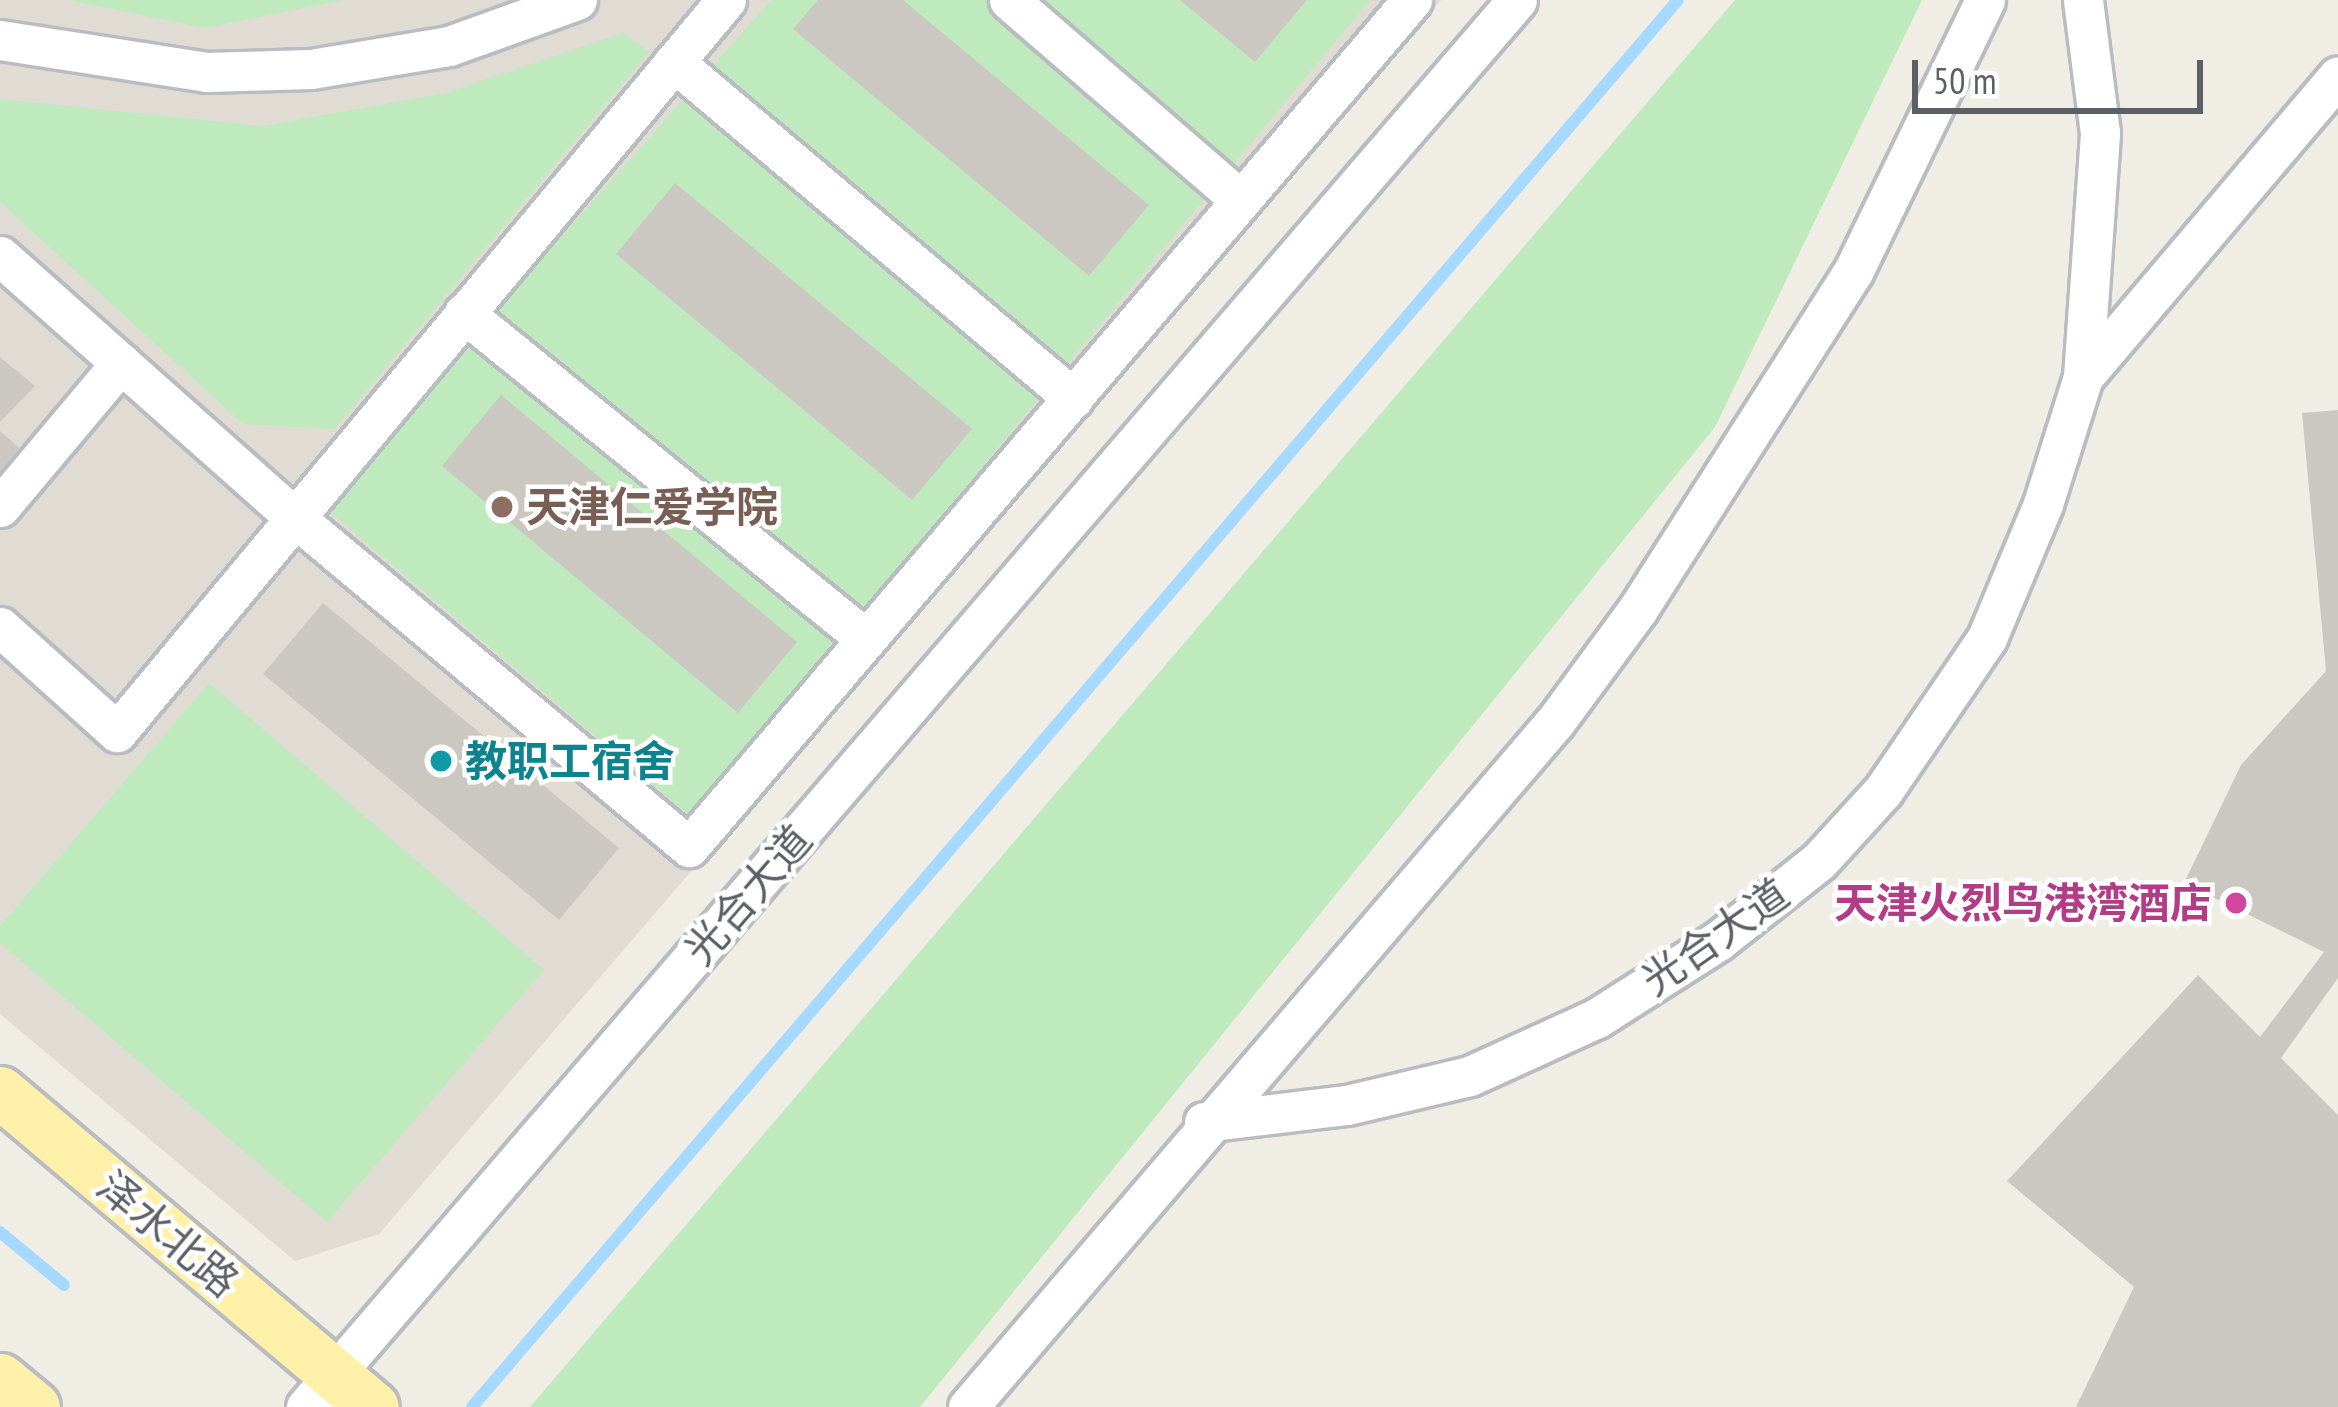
<!DOCTYPE html>
<html>
<head>
<meta charset="utf-8">
<style>
  body { margin:0 }
  #map { position:relative; width:2338px; height:1407px; overflow:hidden; background:#f0ede4; font-family:"PT Sans Narrow","Noto Sans SC",sans-serif }
  div>[style] { position:absolute }
  .education>* { inset:0; background:#e0dcd3 }
  .green>* { inset:0; background:#bfeabe }
  .stream>* { height:12px; margin:-6px; padding:0 6px; transform-origin:6px; border-radius:6px; background:#a5d9ff }
  .building>* { inset:0; background:#cbc8c1 }
  .roads { filter:drop-shadow(3px 0 #b9bcc1) drop-shadow(-3px 0 #b9bcc1) drop-shadow(0 3px #b9bcc1) drop-shadow(0 -3px #b9bcc1) }
  .minor>* { height:39px; margin:-19.5px; padding:0 19.5px; transform-origin:19.5px; border-radius:19.5px; background:#fff }
  .major>* { height:51px; margin:-25.5px; padding:0 25.5px; transform-origin:25.5px; border-radius:25.5px; background:#fff0aa }
  .dots>* { width:33px; height:33px; translate:-50% -50%; box-sizing:border-box; border:6px solid #fff; border-radius:50% }
  span { translate:-50% -50%; white-space:nowrap; text-align:center; line-height:1.15; -webkit-text-stroke:9px #fff; paint-order:stroke }
  .education-label { font-size:42px; color:#785e54; font-weight:700 }
  .left { translate:0 -50%; text-align:left }
  .culture-label { font-size:42px; color:#0d838f; font-weight:700 }
  .street-label { font-size:42px; color:#5c6066 }
  .hotel-label { font-size:42px; color:#b23c85; font-weight:700 }
  .right { translate:-100% -50%; text-align:right }
  .scale { position:absolute; left:1912px; top:60px; width:291px; height:54px; box-sizing:border-box; border:6px solid #5c6066; border-top:0; padding-left:15px; font-size:36px; line-height:42px; white-space:nowrap; color:#5c6066; -webkit-text-stroke:9px #fff; paint-order:stroke }
</style>
</head>
<body>
<div id="map">
  <div class="education">
    <i style="clip-path:polygon(0 0,1441px 0,379px 1234px,295px 1261px,0 1014px)"></i>
  </div>
  <div class="green">
    <i style="clip-path:polygon(68px 0,342px 0,205px 28px)"></i>
    <i style="clip-path:polygon(771px 0,1370px 0,691px 817px,323px 506px)"></i>
    <i style="clip-path:polygon(1735px 0,1922px 0,1715px 427px,920px 1407px,530px 1407px)"></i>
    <i style="clip-path:polygon(624px 33px,649px 52px,334px 429px,243px 424px,0 202px,0 99px,263px 126px,445px 93px)"></i>
    <i style="clip-path:polygon(209px 683px,544px 970px,327px 1222px,0 943px,0 926px)"></i>
  </div>
  <div class="stream">
    <i style="left:0;top:1232px;width:83px;rotate:39.6deg"></i>
    <i style="left:472px;top:1407px;width:1853px;rotate:-49.4deg"></i>
  </div>
  <div class="building">
    <i style="clip-path:polygon(818px 0,903px 0,1149px 205px,1089px 276px,793px 29px)"></i>
    <i style="clip-path:polygon(1180px 0,1307px 0,1255px 62px)"></i>
    <i style="clip-path:polygon(675px 183px,972px 429px,912px 500px,616px 254px)"></i>
    <i style="clip-path:polygon(0 357px,35px 386px,0 422px)"></i>
    <i style="clip-path:polygon(501px 395px,797px 642px,738px 713px,442px 466px)"></i>
    <i style="clip-path:polygon(2338px 410px,2338px 978px,2281px 1058px,2338px 1115px,2338px 1407px,2076px 1407px,2134px 1287px,2007px 1181px,2198px 975px,2260px 1037px,2324px 952px,2184px 883px,2241px 765px,2326px 671px,2302px 413px)"></i>
    <i style="clip-path:polygon(0 431px,19px 448px,0 471px)"></i>
    <i style="clip-path:polygon(323px 603px,619px 848px,559px 920px,263px 674px)"></i>
  </div>
  <div class="roads">
    <div class="minor">
      <i style="left:1009px;top:0;width:306px;rotate:40.8deg"></i>
      <i style="left:0;top:40px;width:208px;rotate:8.8deg"></i>
      <i style="left:206px;top:72px;width:105px;rotate:-1.6deg"></i>
      <i style="left:311px;top:69px;width:140px;rotate:-9.5deg"></i>
      <i style="left:449px;top:46px;width:136px;rotate:-19.8deg"></i>
      <i style="left:674px;top:62px;width:522px;rotate:40.1deg"></i>
      <i style="left:0;top:256px;width:392px;rotate:41.6deg"></i>
      <i style="left:293px;top:516px;width:516px;rotate:39.89deg"></i>
      <i style="left:689px;top:847px;width:1114px;rotate:-49.52deg"></i>
      <i style="left:464px;top:313px;width:518px;rotate:39.04deg"></i>
      <i style="left:2083px;top:377px;width:394px;rotate:-49.7deg"></i>
      <i style="left:0;top:507px;width:188px;rotate:-50deg"></i>
      <i style="left:0;top:627px;width:157px;rotate:41.9deg"></i>
      <i style="left:117px;top:732px;width:952px;rotate:-50.24deg"></i>
      <i style="left:1204px;top:1122px;width:144px;rotate:-6.8deg"></i>
      <i style="left:1347px;top:1105px;width:126px;rotate:-13.3deg"></i>
      <i style="left:1470px;top:1076px;width:140px;rotate:-24.5deg"></i>
      <i style="left:1597px;top:1018px;width:143px;rotate:-32.5deg"></i>
      <i style="left:1718px;top:941px;width:129px;rotate:-38.4deg"></i>
      <i style="left:1819px;top:861px;width:95px;rotate:-47.6deg"></i>
      <i style="left:1883px;top:791px;width:185px;rotate:-55.8deg"></i>
      <i style="left:1987px;top:638px;width:145px;rotate:-67.3deg"></i>
      <i style="left:2043px;top:504px;width:133px;rotate:-72.5deg"></i>
      <i style="left:2083px;top:377px;width:245px;rotate:-86deg"></i>
      <i style="left:2100px;top:133px;width:134px;rotate:-97.3deg"></i>
      <i style="left:306px;top:1407px;width:1856px;rotate:-49.28deg"></i>
      <i style="left:968px;top:1407px;width:902px;rotate:-49.41deg"></i>
      <i style="left:1555px;top:722px;width:140px;rotate:-53.7deg"></i>
      <i style="left:1638px;top:609px;width:400px;rotate:-57.5deg"></i>
      <i style="left:1853px;top:272px;width:302px;rotate:-64.1deg"></i>
    </div>
    <div class="major">
      <i style="left:0;top:1092px;width:488px;rotate:40.2deg"></i>
      <i style="left:0;top:1379px;width:44px;rotate:39.5deg"></i>
    </div>
  </div>
  <div class="dots">
    <i style="left:502px;top:507px;background:#8d6e63"></i>
    <i style="left:441px;top:761px;background:#0f9aa8"></i>
    <i style="left:2236px;top:903px;background:#d1479c"></i>
  </div>
  <div class="education-label">
    <span class="left" style="left:526px;top:507px">天津仁爱学院</span>
  </div>
  <div class="culture-label">
    <span class="left" style="left:465px;top:761px">教职工宿舍</span>
  </div>
  <div class="street-label">
    <span style="left:748px;top:895px;rotate:-49deg">光合大道</span>
    <span style="left:1715px;top:937px;rotate:-35deg">光合大道</span>
    <span style="left:168px;top:1234px;rotate:40deg">泽水北路</span>
  </div>
  <div class="hotel-label">
    <span class="right" style="left:2212px;top:903px">天津火烈鸟港湾酒店</span>
  </div>
  <div class="scale">50 m</div>
</div>
</body>
</html>
